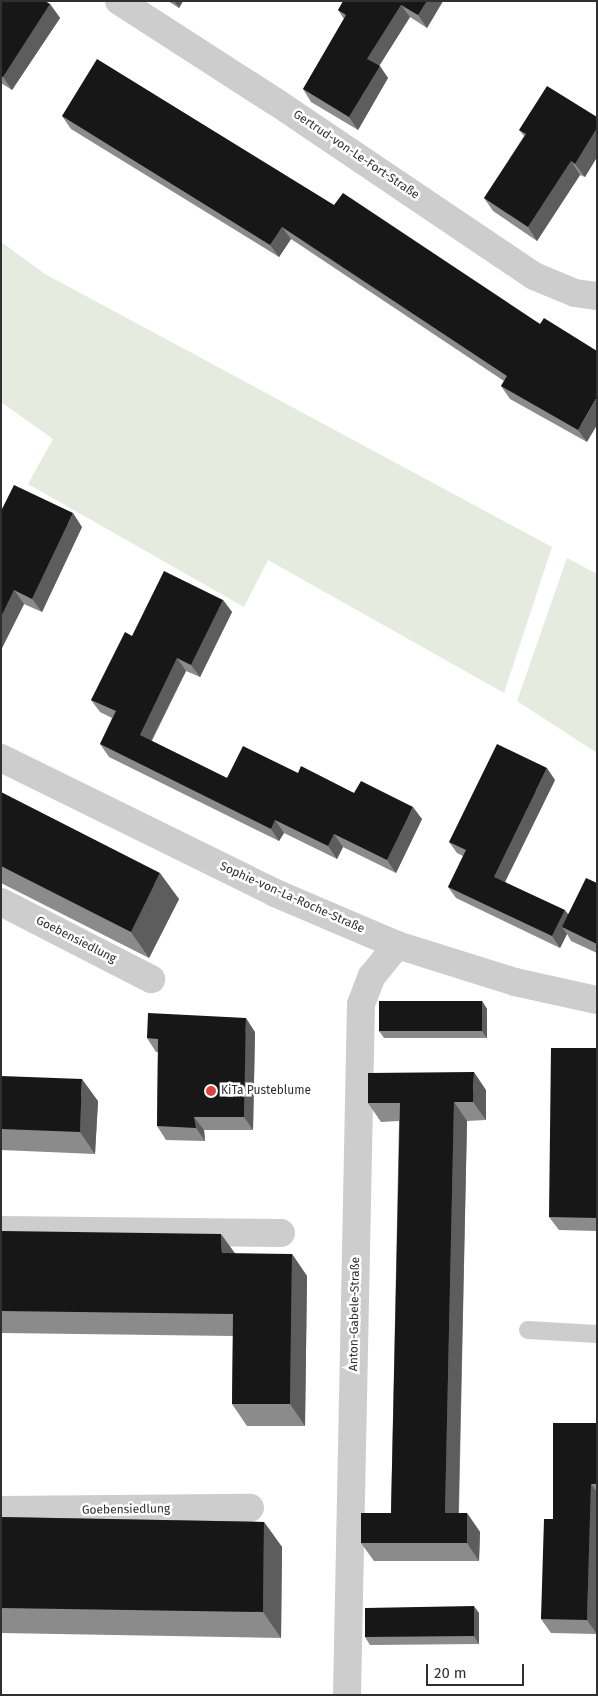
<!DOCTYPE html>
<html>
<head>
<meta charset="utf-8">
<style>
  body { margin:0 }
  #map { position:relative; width:598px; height:1696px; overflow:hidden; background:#fff; font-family:"Fira Sans",sans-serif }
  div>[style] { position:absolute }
  .green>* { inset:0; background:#e5ecdf }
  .service>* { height:18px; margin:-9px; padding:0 9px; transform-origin:9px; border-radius:9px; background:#cdcdcd }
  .minor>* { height:28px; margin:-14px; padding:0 14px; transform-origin:14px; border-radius:14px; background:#cdcdcd }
  .wall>* { inset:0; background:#8b8b8b }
  .shaded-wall>* { inset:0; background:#5d5d5d }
  .building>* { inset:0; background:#171717 }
  .dots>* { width:14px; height:14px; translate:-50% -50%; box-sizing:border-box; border:2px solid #fff; border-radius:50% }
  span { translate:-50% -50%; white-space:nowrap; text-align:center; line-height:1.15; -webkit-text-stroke:5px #fff; paint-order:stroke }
  .street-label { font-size:12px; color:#303030 }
  .poi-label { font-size:12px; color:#303030 }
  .left { translate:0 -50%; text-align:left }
  .frame { position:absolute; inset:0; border:2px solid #303030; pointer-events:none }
  .scale { position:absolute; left:426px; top:1664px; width:98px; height:22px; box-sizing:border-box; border:2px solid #303030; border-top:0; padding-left:6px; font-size:15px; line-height:18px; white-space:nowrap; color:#303030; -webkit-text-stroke:4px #fff; paint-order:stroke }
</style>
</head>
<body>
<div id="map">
  <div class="green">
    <i style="clip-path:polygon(1px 242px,45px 274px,552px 547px,504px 693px,268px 560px,244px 607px,28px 484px,53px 439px,1px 402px)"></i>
    <i style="clip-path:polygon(567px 558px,597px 574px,597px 753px,517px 701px)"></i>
  </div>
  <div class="service">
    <i style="left:528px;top:1330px;width:69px;rotate:3.3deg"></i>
  </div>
  <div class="minor">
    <i style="left:119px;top:1px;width:187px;rotate:32.8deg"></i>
    <i style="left:276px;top:102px;width:311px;rotate:34deg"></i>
    <i style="left:534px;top:276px;width:44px;rotate:22.5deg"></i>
    <i style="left:575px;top:293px;width:22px;rotate:8deg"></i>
    <i style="left:1px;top:758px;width:305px;rotate:26.2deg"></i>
    <i style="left:275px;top:893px;width:133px;rotate:23.1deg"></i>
    <i style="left:397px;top:945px;width:124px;rotate:17.4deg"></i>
    <i style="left:515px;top:982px;width:84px;rotate:12.4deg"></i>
    <i style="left:1px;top:902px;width:169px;rotate:27.2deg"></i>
    <i style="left:1px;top:1230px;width:280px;rotate:0.6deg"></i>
    <i style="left:1px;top:1510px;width:249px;rotate:-0.5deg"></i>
    <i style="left:347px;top:1695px;width:691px;rotate:-88.84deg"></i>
    <i style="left:361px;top:1004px;width:30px;rotate:-69deg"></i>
    <i style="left:372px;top:976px;width:40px;rotate:-51deg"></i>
  </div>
  <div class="wall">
    <i style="clip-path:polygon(1px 1px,50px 4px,60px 18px,12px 90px,1px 83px)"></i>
    <i style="clip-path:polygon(168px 1px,183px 1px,179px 8px)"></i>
    <i style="clip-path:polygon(443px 1px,427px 28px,410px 17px,379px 66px,388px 78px,358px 130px,311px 102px,303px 89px,344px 19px,338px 10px)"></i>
    <i style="clip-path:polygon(62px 116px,334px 205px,540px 324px,587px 442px,510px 399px,501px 386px,504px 381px,291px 239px,279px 257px,71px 129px)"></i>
    <i style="clip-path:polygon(597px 117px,597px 157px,585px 177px,580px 175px,537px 241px,493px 211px,484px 198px,524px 136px,519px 130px)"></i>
    <i style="clip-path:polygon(1px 511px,82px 527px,42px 612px,24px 604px,1px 650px)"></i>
    <i style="clip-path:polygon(223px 600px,232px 612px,200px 677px,186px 671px,152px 741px,227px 778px,298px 773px,354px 793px,422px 819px,396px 873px,343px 847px,337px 859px,284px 833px,279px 841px,109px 757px,100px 744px,112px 718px,100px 712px,91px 700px,132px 636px)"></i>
    <i style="clip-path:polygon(555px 780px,505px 882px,568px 914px,597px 883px,597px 953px,571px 941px,567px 934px,560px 948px,456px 898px,448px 887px,463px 856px,457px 853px,449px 842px)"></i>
    <i style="clip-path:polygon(1px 792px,179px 899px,149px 958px,1px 883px)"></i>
    <i style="clip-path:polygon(482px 1001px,487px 1009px,487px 1038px,384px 1038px,379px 1031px)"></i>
    <i style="clip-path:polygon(255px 1032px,253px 1130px,204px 1130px,205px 1141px,166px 1140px,157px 1126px,158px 1052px,156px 1052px,147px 1038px)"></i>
    <i style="clip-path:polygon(597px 1048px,597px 1231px,559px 1230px,549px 1217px)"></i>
    <i style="clip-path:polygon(1px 1076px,98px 1101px,95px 1154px,1px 1150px)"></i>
    <i style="clip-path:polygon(486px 1090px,486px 1120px,467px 1121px,459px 1513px,467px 1513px,480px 1532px,479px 1561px,374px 1561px,361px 1543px,391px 1513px,399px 1121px,381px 1122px,368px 1103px)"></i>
    <i style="clip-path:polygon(1px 1231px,235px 1254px,292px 1254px,307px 1276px,305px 1426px,247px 1426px,232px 1404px,233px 1336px,1px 1333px)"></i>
    <i style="clip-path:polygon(597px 1423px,597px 1634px,551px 1633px,541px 1619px,553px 1519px)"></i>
    <i style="clip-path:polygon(1px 1517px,264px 1522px,282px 1547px,281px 1638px,1px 1633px)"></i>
    <i style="clip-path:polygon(479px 1613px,479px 1644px,370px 1645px,365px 1637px)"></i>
  </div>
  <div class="shaded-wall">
    <i style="clip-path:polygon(174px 1px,183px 1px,179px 8px)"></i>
    <i style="clip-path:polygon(427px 1px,443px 1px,427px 28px,418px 15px)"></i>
    <i style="clip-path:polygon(50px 4px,60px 18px,12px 90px,3px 77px)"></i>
    <i style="clip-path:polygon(401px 5px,410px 17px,376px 71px,367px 59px)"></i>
    <i style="clip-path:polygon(380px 66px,388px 78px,358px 130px,349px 117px)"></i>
    <i style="clip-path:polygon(597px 128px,597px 157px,585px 177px,575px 164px)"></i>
    <i style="clip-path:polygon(571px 161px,580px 175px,537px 241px,528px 227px)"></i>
    <i style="clip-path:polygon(282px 227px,291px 239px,279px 257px,270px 245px)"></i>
    <i style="clip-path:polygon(597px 397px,597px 425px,587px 442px,578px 430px)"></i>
    <i style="clip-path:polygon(73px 513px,82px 527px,42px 612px,32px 599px)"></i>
    <i style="clip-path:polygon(14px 590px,24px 604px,1px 650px,1px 617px)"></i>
    <i style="clip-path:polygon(223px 600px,232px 612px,200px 677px,191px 665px)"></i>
    <i style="clip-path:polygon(177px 658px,186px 671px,148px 747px,140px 735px)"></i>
    <i style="clip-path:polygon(547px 768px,555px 780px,502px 888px,494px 877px)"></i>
    <i style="clip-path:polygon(413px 807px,422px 819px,396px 873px,387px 860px)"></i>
    <i style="clip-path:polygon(275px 820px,284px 833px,279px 841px,271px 829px)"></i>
    <i style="clip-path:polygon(334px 834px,343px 847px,337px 859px,328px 846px)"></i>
    <i style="clip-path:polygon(160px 873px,179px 899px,149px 958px,131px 932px)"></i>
    <i style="clip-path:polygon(565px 910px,573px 921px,562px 927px,567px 934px,560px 948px,552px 936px)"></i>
    <i style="clip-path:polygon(482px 1001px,487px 1009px,487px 1038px,482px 1031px)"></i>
    <i style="clip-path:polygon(246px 1018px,255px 1032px,253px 1130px,244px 1117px)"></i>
    <i style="clip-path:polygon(474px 1072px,486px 1090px,486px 1120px,473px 1102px)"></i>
    <i style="clip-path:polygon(82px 1079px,98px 1101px,95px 1154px,80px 1132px)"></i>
    <i style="clip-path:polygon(454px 1102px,467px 1121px,458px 1532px,445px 1513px)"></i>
    <i style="clip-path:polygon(194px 1117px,204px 1130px,205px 1141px,196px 1128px)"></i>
    <i style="clip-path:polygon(221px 1234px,237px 1256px,222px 1253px)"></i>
    <i style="clip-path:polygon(292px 1254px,307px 1276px,305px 1426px,290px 1404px)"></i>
    <i style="clip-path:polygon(591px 1484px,597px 1492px,597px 1634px,587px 1620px)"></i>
    <i style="clip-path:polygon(467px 1513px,480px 1532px,479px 1561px,467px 1543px)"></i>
    <i style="clip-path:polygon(264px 1522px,282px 1547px,281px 1638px,263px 1612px)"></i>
    <i style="clip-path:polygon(474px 1606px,479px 1613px,479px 1644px,474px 1636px)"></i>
  </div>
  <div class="building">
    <i style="clip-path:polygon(1px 1px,45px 1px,50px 4px,3px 77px,1px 76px)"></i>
    <i style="clip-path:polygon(343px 1px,427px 1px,418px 15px,401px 5px,367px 59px,380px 66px,349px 117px,303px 89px,346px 15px,338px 10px)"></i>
    <i style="clip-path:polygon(97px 59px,334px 205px,343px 193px,540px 324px,544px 318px,597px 351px,597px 397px,578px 430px,501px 386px,507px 376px,282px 227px,270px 245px,62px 116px)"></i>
    <i style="clip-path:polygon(547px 86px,597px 117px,597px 128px,575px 164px,571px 161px,528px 227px,484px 198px,526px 134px,519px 130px)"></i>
    <i style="clip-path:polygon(14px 485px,73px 513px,32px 599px,14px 590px,1px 617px,1px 511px)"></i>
    <i style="clip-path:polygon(164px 571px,223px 600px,191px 665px,177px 658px,140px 735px,227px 778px,243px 746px,298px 773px,301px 766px,354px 793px,361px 781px,413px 807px,387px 860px,334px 834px,328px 846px,275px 820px,271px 829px,100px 744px,116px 711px,91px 700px,125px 632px,132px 636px)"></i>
    <i style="clip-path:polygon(497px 744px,547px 768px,494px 877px,565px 910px,552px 936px,448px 887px,466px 850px,449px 842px)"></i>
    <i style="clip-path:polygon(1px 792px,160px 873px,131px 932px,1px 866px)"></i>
    <i style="clip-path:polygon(586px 878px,597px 883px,597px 944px,562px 927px)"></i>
    <i style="clip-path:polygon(379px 1001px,482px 1001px,482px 1031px,379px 1031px)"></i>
    <i style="clip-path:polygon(148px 1013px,246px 1018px,244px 1117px,194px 1117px,196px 1128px,157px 1126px,158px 1039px,147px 1038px)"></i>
    <i style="clip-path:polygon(551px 1048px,597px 1048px,597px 1218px,549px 1217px)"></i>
    <i style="clip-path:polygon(474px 1072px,473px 1102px,454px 1102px,445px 1513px,467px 1513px,467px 1543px,361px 1543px,361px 1513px,391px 1513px,400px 1103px,368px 1103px,368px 1073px)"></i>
    <i style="clip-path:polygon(1px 1076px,82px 1079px,80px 1132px,1px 1129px)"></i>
    <i style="clip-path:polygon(1px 1231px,221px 1234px,222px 1253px,292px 1254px,290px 1404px,232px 1404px,233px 1314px,1px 1311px)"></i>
    <i style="clip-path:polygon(553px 1423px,597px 1423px,597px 1484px,591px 1484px,587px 1620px,541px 1619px,544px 1519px,553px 1519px)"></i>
    <i style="clip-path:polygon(1px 1517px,264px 1522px,263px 1612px,1px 1608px)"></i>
    <i style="clip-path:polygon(474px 1606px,474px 1636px,365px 1637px,365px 1608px)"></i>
  </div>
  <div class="dots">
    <i style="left:211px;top:1091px;background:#d94540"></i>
  </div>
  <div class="street-label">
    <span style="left:356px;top:155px;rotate:34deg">Gertrud-von-Le-Fort-Straße</span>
    <span style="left:292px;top:898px;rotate:24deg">Sophie-von-La-Roche-Straße</span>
    <span style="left:76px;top:940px;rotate:27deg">Goebensiedlung</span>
    <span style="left:355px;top:1314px;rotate:-89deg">Anton-Gabele-Straße</span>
    <span style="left:126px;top:1510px;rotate:-1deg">Goebensiedlung</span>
  </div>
  <div class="poi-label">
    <span class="left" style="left:221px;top:1091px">KiTa Pusteblume</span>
  </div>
  <div class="frame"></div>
  <div class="scale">20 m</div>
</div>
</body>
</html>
